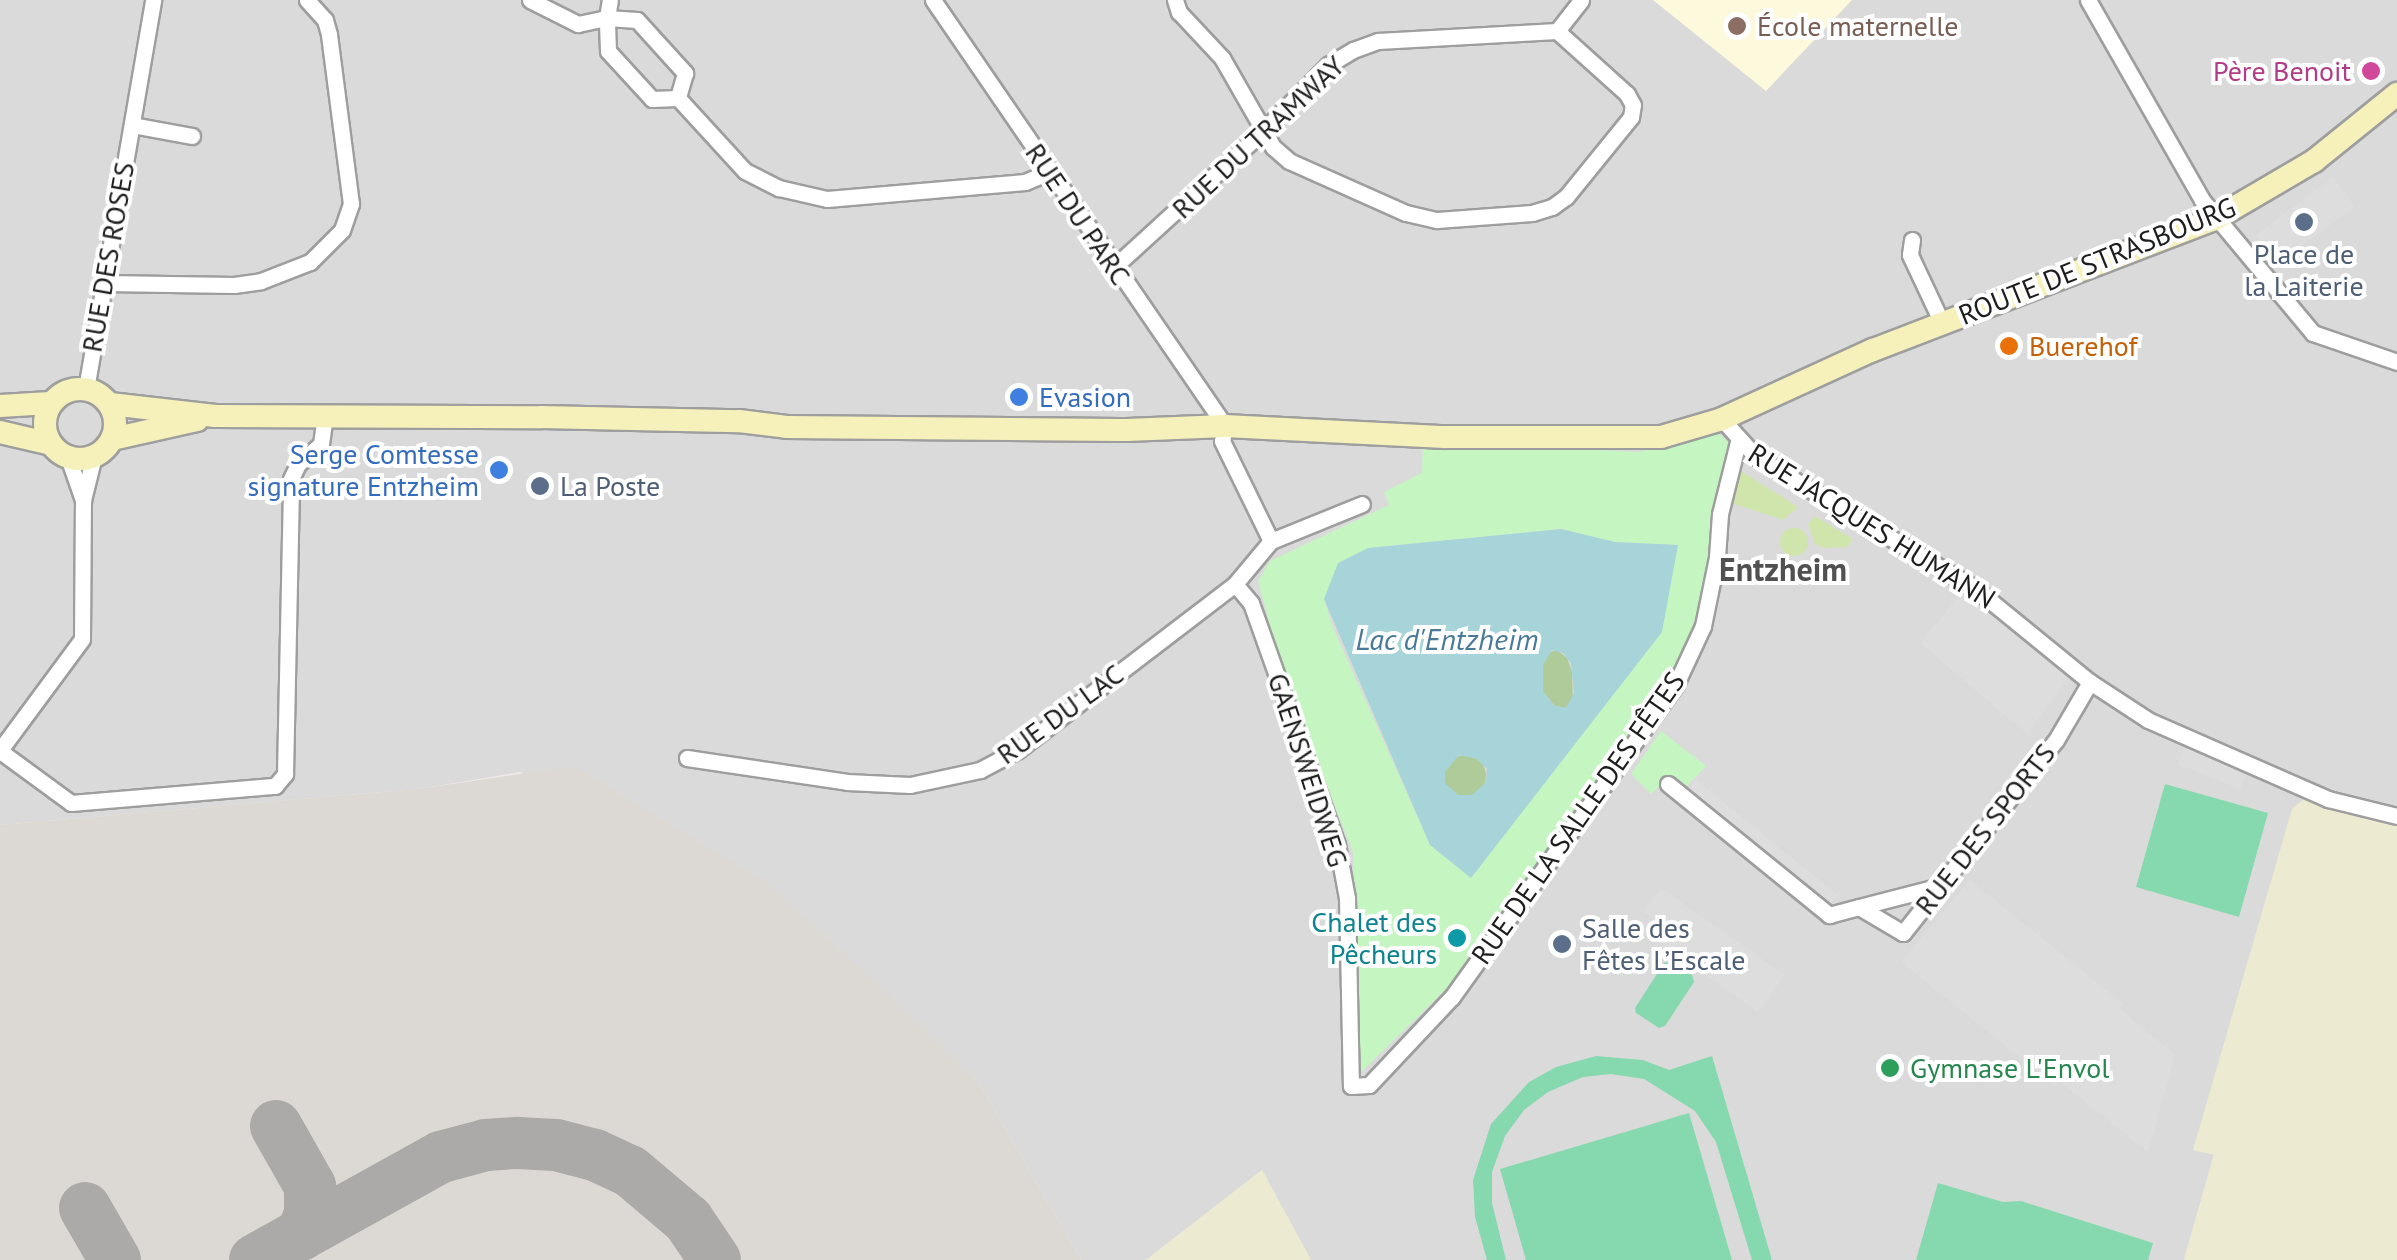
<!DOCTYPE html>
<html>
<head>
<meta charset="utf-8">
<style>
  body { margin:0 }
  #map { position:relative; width:2397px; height:1260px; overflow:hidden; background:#eee9e4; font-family:"PT Sans",sans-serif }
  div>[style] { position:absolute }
  .residential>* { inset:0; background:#dbdada }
  .education>* { inset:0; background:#fdf9dd }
  .airport>* { inset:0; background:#dcd9d5 }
  .farmland>* { inset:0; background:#ecead0 }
  .grass>* { inset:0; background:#d0e5ac }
  .round { border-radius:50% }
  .forest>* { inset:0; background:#afcb9a }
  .park>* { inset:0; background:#c5f6c2 }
  .pitch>* { inset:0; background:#86d9ae }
  .parking>* { inset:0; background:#ddd }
  .water>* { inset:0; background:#a6d4d9 }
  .taxiway>* { height:52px; margin:-26px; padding:0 26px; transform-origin:26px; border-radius:26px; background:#acaaa8 }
  .roads { filter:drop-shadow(2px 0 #9e9e9e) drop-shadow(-2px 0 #9e9e9e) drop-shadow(0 2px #9e9e9e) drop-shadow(0 -2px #9e9e9e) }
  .street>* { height:15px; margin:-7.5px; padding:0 7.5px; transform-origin:7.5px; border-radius:7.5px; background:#fff }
  .secondary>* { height:22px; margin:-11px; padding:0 11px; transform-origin:11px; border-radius:11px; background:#f6f1ba }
  .secondary>.ring { margin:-11px; padding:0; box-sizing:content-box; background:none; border:22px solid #f6f1ba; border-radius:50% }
  .dots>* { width:28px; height:28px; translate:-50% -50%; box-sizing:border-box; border:5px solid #fff; border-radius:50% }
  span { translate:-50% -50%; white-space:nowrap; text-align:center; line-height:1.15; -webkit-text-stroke:8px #fff; paint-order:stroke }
  .education-label { font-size:28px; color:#785e54 }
  .left { translate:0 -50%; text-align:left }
  .hotel-label { font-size:28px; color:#b23c85 }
  .right { translate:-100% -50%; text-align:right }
  .street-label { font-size:28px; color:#1d1d1d }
  .service-label { font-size:28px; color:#4e5e75 }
  .food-label { font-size:28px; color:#c56008 }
  .shop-label { font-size:28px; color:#366cbe }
  .culture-label { font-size:28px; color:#0d838f }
  .leisure-label { font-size:28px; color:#27864d }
  .water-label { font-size:30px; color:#497a98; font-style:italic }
  .quarter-label { font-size:32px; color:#505050; font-weight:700 }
</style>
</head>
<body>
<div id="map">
  <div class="residential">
    <i style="clip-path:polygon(0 0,2397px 0,2397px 826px,2305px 798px,2194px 1149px,2214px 1154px,2184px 1260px,1311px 1260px,1262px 1170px,1146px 1260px,1081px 1260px,980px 1085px,769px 884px,520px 772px,418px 789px,0 825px)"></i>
  </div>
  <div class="education">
    <i style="clip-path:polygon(1653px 0,1852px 0,1766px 91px)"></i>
  </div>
  <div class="airport">
    <i style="clip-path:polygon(574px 766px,769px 884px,899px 1004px,980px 1085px,1081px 1260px,0 1260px,0 825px,418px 789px)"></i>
  </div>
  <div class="farmland">
    <i style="clip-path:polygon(2305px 798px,2397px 826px,2397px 1260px,2184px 1260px,2214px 1155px,2193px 1150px,2292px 809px)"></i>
    <i style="clip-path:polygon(1262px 1170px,1311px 1260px,1146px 1260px)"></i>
  </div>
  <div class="grass">
    <i style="clip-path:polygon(1741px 471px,1798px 507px,1783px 520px,1732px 503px,1735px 476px)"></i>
    <i style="clip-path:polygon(1815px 516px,1853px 539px,1847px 547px,1823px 548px,1815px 544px,1808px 524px)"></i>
    <i class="round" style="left:1780px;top:528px;width:28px;height:28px"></i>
  </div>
  <div class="forest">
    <i style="clip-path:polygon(1557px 650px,1567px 658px,1572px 671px,1573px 699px,1566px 708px,1555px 706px,1543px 692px,1543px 665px,1550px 652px)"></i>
    <i class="round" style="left:1444px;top:755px;width:42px;height:42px"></i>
  </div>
  <div class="park">
    <i style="clip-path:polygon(evenodd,1718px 433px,1740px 453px,1685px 655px,1580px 809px,1446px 989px,1359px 1074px,1353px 852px,1285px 679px,1258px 581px,1270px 561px,1389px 505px,1384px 492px,1422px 473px,1423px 442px,1638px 452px,1718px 433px,1561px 529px,1615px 542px,1677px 545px,1470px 877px,1430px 845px,1333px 628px,1324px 599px,1368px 548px,1561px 529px)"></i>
    <i style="clip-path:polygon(1661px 731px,1706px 766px,1684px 789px,1668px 777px,1651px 794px,1631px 774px)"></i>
  </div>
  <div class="pitch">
    <i style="clip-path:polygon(2165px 784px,2268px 813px,2239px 917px,2136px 887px)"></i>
    <i style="clip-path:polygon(1669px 962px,1692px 975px,1694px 982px,1665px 1026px,1659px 1028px,1636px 1013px,1635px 1008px,1664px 963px)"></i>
    <i style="clip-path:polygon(1596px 1056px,1643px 1060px,1669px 1070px,1712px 1056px,1772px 1260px,1752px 1260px,1716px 1142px,1695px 1111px,1644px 1079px,1611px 1074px,1583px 1077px,1548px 1092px,1524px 1110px,1505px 1136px,1492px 1172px,1492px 1203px,1506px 1260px,1487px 1260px,1475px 1217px,1473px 1180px,1491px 1124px,1529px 1082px,1556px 1067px)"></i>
    <i style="clip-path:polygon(1689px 1113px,1732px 1260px,1526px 1260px,1500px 1169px)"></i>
    <i style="clip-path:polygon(1938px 1183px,2003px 1202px,2021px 1201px,2153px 1243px,2148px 1260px,1916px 1260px)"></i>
  </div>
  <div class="parking">
    <i style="clip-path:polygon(2333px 177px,2355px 207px,2277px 264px,2256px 235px)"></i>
    <i style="clip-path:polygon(1962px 593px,2069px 676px,2027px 734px,1920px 643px)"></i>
    <i style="clip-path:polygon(2185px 747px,2247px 772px,2240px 789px,2178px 764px)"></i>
    <i style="clip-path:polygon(1696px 780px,1838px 895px,1828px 907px,1686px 792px)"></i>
    <i style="clip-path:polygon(1970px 880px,2122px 1003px,2119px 1008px,2175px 1055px,2148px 1152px,2059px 1081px,2055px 1086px,1901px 962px)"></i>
    <i style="clip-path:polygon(1661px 888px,1785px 975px,1758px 1012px,1654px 938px,1663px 926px,1644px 912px)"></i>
  </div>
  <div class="water">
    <i style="clip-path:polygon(evenodd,1561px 529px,1615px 542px,1678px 545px,1662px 632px,1471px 878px,1430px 845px,1324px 599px,1338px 563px,1368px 548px,1561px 529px,1552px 650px,1563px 653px,1571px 664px,1574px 693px,1566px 708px,1555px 706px,1543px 692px,1543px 665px,1552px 650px,1561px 529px,1459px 755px,1477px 759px,1487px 769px,1486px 782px,1472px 795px,1458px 795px,1445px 783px,1445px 772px,1459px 755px)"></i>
  </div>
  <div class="taxiway">
    <i style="left:276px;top:1126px;width:69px;rotate:60.5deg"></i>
    <i style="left:310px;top:1186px;width:28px;rotate:90deg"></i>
    <i style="left:310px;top:1214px;width:22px;rotate:112deg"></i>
    <i style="left:85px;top:1208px;width:60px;rotate:60deg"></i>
    <i style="left:255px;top:1260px;width:213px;rotate:-29deg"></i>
    <i style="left:441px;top:1157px;width:47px;rotate:-14.9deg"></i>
    <i style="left:486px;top:1145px;width:31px;rotate:-4deg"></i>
    <i style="left:517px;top:1143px;width:39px;rotate:3deg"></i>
    <i style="left:556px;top:1145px;width:40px;rotate:14.4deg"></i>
    <i style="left:595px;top:1155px;width:38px;rotate:25deg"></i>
    <i style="left:630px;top:1171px;width:76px;rotate:40.2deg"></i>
    <i style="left:688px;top:1220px;width:48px;rotate:56deg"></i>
  </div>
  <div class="roads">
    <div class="street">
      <i style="left:530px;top:0;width:54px;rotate:26.6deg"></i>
      <i style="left:578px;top:24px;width:30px;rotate:-12deg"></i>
      <i style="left:607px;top:18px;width:18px;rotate:-81deg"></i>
      <i style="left:933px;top:0;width:516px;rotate:55.57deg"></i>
      <i style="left:1225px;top:426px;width:15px;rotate:101deg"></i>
      <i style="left:1222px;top:441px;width:111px;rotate:63.9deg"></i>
      <i style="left:1175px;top:0;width:13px;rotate:72deg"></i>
      <i style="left:1179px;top:12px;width:63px;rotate:46.9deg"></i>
      <i style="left:1222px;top:58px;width:103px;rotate:60.2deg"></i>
      <i style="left:1273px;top:147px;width:21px;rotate:41deg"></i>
      <i style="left:1289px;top:161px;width:128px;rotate:24deg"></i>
      <i style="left:1406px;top:213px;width:32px;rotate:13deg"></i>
      <i style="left:1437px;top:220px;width:95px;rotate:-4.2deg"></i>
      <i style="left:1532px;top:213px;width:21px;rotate:-17deg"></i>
      <i style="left:1552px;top:207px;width:17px;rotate:-36deg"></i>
      <i style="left:1566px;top:197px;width:103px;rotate:-50.9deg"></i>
      <i style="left:1631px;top:117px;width:12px;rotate:-81deg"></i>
      <i style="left:1633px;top:105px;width:13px;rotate:-119deg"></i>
      <i style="left:1627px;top:94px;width:94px;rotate:-138deg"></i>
      <i style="left:2088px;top:0;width:230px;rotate:60.3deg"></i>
      <i style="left:2202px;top:200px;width:173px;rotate:50.2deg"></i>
      <i style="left:2313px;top:333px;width:89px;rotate:19deg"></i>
      <i style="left:607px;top:18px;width:30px;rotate:4deg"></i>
      <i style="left:637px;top:20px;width:72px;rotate:47.8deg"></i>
      <i style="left:685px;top:73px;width:26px;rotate:106deg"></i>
      <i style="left:678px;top:98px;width:26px;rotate:178deg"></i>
      <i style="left:652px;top:99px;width:65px;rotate:-132.5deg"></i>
      <i style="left:608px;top:51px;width:33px;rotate:-92deg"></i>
      <i style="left:678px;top:98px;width:99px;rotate:47.5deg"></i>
      <i style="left:745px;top:171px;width:38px;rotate:27deg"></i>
      <i style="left:779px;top:188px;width:49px;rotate:12.9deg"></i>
      <i style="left:827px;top:199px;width:199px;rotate:-4.9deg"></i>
      <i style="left:1025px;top:182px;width:25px;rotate:-23deg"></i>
      <i style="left:132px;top:125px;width:61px;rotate:10.4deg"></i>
      <i style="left:1912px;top:240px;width:15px;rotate:98deg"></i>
      <i style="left:1910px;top:255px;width:75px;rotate:64.8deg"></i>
      <i style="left:1114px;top:267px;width:202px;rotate:-42.4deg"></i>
      <i style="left:1263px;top:131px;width:93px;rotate:-45.4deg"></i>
      <i style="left:1328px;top:65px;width:29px;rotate:-31deg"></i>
      <i style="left:1353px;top:50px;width:27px;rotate:-20deg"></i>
      <i style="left:1378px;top:41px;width:179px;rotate:-3.2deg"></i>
      <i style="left:1557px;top:31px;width:39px;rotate:-52deg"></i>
      <i style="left:104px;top:283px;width:130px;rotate:0.9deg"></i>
      <i style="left:234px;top:285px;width:27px;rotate:-8deg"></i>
      <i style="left:261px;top:281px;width:53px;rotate:-21.2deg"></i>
      <i style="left:310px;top:262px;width:45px;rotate:-45deg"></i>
      <i style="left:342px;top:230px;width:28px;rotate:-71deg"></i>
      <i style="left:351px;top:204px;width:171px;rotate:-97.4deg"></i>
      <i style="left:329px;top:34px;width:15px;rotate:-106deg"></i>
      <i style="left:325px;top:20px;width:27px;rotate:-132deg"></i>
      <i style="left:86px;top:389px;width:395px;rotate:-80.2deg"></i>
      <i style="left:1722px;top:419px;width:51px;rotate:48.2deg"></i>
      <i style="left:1756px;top:457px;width:258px;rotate:31deg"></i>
      <i style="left:1977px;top:590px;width:146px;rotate:39.2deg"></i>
      <i style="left:2090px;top:682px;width:69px;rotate:33.2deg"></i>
      <i style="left:2148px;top:720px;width:197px;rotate:23.7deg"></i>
      <i style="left:2328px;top:799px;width:71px;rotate:13.8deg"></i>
      <i style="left:68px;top:457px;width:46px;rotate:70.8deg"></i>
      <i style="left:1235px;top:584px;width:25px;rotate:50deg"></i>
      <i style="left:1251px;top:603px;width:256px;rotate:70.4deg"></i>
      <i style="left:1337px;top:844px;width:55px;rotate:79.5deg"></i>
      <i style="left:1347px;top:898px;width:188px;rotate:88.8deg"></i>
      <i style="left:1351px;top:1086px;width:18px;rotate:-3deg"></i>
      <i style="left:1369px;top:1085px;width:121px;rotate:-46.7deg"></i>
      <i style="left:1452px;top:997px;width:385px;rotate:-54.4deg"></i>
      <i style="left:1676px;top:684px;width:64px;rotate:-65deg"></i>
      <i style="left:1703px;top:626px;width:70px;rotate:-78.5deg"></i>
      <i style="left:1717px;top:557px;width:43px;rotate:-86deg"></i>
      <i style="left:1720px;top:514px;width:74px;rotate:-76deg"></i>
      <i style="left:0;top:750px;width:138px;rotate:-53.5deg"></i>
      <i style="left:82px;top:639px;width:139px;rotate:-89.6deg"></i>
      <i style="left:83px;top:500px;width:45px;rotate:-76deg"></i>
      <i style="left:0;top:751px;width:88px;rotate:36.2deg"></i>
      <i style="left:71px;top:803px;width:205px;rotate:-4.8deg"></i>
      <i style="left:275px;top:786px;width:16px;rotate:-50deg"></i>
      <i style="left:285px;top:774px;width:295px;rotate:-88.8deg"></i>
      <i style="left:291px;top:479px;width:17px;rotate:-65deg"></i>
      <i style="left:298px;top:464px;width:30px;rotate:-41deg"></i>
      <i style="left:321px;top:444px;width:28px;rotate:-82deg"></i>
      <i style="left:687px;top:758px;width:162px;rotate:8.5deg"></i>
      <i style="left:847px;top:782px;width:63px;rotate:2.7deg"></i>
      <i style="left:910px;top:785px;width:72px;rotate:-12.1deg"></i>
      <i style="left:980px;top:770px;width:43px;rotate:-27.8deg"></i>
      <i style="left:1018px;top:750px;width:273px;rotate:-37.4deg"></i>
      <i style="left:1235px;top:584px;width:56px;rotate:-50.1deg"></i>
      <i style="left:1271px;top:541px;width:98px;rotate:-22.1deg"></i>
      <i style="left:1668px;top:784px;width:208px;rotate:39.1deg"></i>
      <i style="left:1829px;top:915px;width:31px;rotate:-15deg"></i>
      <i style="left:1859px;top:907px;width:51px;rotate:30.6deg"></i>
      <i style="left:1903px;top:933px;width:246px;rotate:-51.6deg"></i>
      <i style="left:2056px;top:740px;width:67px;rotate:-59.6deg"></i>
      <i style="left:1859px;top:907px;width:84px;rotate:-14.5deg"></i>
    </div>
    <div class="secondary">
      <i class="ring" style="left:45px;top:389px;width:48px;height:48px"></i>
      <i style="left:110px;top:404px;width:106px;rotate:6.5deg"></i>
      <i style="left:215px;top:416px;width:326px;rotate:0.2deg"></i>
      <i style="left:541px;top:417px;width:198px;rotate:1.2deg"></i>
      <i style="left:739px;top:421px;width:48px;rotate:7.1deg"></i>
      <i style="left:787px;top:427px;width:340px;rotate:0.5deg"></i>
      <i style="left:1127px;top:430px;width:98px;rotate:-2.3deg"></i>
      <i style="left:1225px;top:426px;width:220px;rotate:2.9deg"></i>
      <i style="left:1445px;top:437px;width:216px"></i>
      <i style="left:1661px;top:437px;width:64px;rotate:-16.4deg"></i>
      <i style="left:1722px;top:419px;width:166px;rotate:-24.6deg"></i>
      <i style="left:1873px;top:350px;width:366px;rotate:-21deg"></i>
      <i style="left:2215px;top:219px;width:115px;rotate:-30.4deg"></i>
      <i style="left:2314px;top:161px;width:107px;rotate:-38.9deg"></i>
      <i style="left:0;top:406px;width:50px;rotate:-3.4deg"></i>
      <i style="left:0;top:432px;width:52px;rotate:13.2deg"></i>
      <i style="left:112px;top:439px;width:87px;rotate:-12.6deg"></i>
    </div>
  </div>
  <div class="dots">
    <i style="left:1737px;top:26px;background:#8d6e63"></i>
    <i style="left:2371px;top:71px;background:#d1479c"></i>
    <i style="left:2304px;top:222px;background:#5c6f8a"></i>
    <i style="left:2009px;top:346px;background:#e8710a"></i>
    <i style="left:1019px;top:397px;background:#3f7fe0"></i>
    <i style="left:499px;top:470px;background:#3f7fe0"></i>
    <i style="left:540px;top:486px;background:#5c6f8a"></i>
    <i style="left:1457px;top:938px;background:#0f9aa8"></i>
    <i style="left:1562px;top:944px;background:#5c6f8a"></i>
    <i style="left:1890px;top:1068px;background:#2e9e5b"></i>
  </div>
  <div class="education-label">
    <span class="left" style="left:1757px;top:26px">École maternelle</span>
  </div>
  <div class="hotel-label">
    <span class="right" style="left:2351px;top:71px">Père Benoit</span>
  </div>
  <div class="street-label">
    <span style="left:1258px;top:137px;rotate:-43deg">RUE DU TRAMWAY</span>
    <span style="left:1078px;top:214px;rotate:56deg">RUE DU PARC</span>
    <span style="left:108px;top:257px;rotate:-80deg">RUE DES ROSES</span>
    <span style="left:2097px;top:261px;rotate:-22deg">ROUTE DE STRASBOURG</span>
    <span style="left:1872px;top:526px;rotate:32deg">RUE JACQUES HUMANN</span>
    <span style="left:1060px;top:714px;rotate:-36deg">RUE DU LAC</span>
    <span style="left:1308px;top:770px;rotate:72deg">GAENSWEIDWEG</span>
    <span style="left:1578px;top:818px;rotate:-55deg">RUE DE LA SALLE DES FÊTES</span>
    <span style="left:1985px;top:829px;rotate:-52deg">RUE DES SPORTS</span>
  </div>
  <div class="service-label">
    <span style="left:2304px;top:270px">Place de<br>la Laiterie</span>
    <span class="left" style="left:560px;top:486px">La Poste</span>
    <span class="left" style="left:1582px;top:944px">Salle des<br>Fêtes L’Escale</span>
  </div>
  <div class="food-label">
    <span class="left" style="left:2029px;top:346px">Buerehof</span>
  </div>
  <div class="shop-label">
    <span class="left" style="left:1039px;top:397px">Evasion</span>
    <span class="right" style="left:479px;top:470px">Serge Comtesse<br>signature Entzheim</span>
  </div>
  <div class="culture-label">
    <span class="right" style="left:1437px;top:938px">Chalet des<br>Pêcheurs</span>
  </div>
  <div class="leisure-label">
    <span class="left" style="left:1910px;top:1068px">Gymnase L'Envol</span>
  </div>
  <div class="water-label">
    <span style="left:1447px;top:639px">Lac d'Entzheim</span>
  </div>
  <div class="quarter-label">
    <span style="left:1783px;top:569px">Entzheim</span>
  </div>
</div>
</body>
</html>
